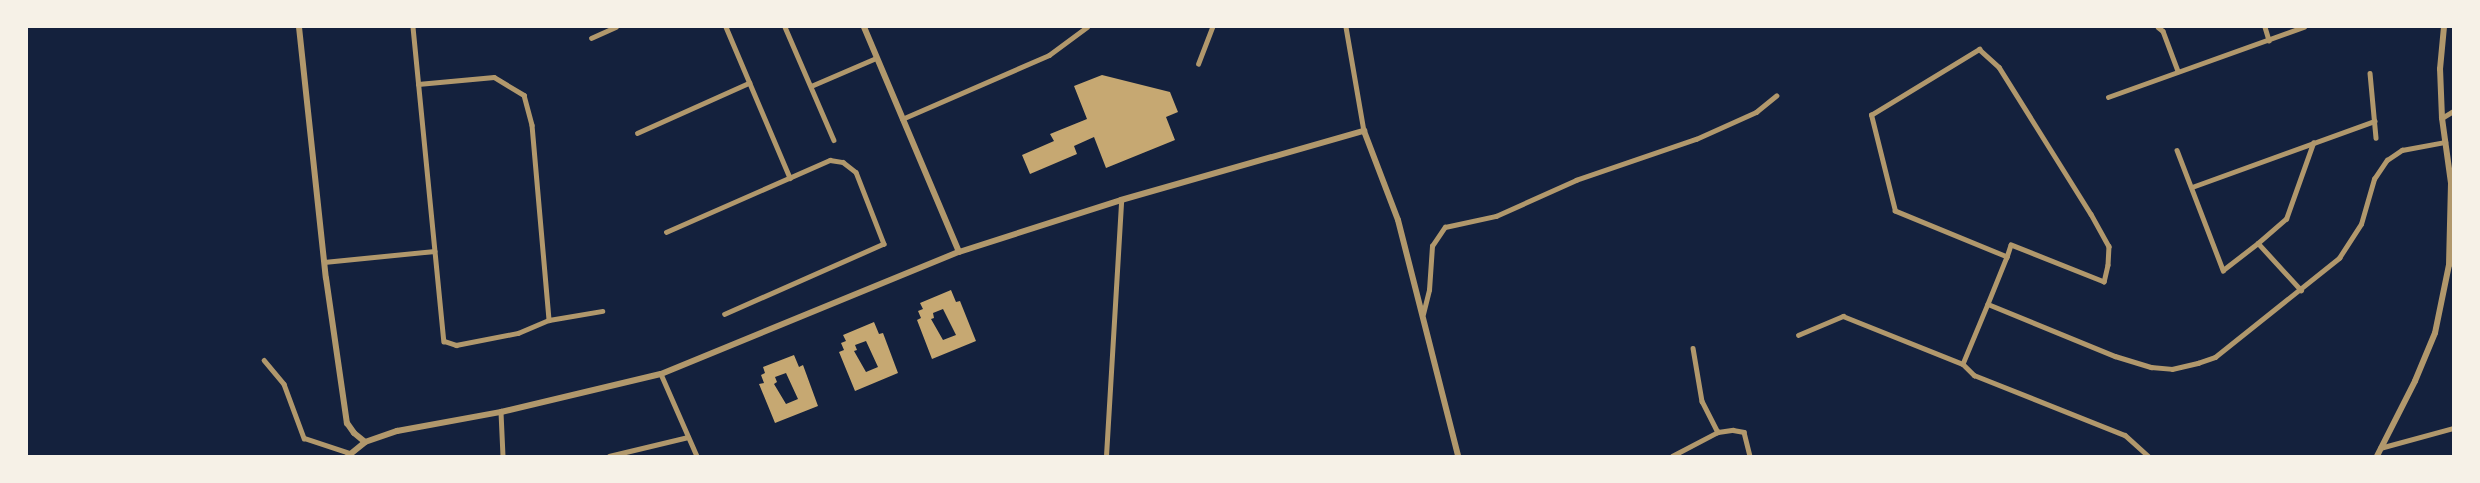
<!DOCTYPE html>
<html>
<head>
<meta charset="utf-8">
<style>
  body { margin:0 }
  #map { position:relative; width:2480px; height:483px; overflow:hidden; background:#14213d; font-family:Jost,sans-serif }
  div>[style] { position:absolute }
  .building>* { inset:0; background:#c6a872 }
  .minor>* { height:4.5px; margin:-2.25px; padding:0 2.25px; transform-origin:2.25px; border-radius:2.25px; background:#b1986c }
  .tertiary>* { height:6px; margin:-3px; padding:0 3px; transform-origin:3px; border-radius:3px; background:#b1986c }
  span { translate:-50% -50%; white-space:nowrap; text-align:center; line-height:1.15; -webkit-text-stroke:4.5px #f6f1e7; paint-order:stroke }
  .frame { position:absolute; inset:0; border:28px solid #f6f1e7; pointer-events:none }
</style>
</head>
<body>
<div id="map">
  <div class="building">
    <i style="clip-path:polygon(1102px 75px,1170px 92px,1178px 112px,1166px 117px,1175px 140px,1106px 168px,1094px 137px,1074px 146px,1077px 154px,1030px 174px,1022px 155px,1054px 141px,1050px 134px,1087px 119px,1074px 86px)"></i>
    <i style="clip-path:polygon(evenodd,951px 290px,956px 302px,960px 301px,976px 341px,932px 359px,917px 320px,921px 318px,918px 311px,923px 309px,920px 303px,951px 290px,943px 309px,956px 335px,943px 340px,931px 319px,934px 318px,933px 313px,943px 309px)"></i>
    <i style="clip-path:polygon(evenodd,874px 322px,879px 334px,883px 333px,898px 373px,855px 391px,839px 352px,844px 350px,841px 343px,846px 341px,843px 335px,874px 322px,866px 341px,878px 367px,866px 372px,854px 351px,857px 350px,855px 345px,866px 341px)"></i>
    <i style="clip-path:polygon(evenodd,794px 355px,799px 367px,803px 365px,818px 406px,775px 423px,759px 384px,764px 383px,761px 375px,765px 373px,763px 367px,794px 355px,786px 373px,798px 399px,786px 404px,774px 384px,777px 382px,775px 377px,786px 373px)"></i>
  </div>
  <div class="minor">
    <i style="left:413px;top:27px;width:316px;rotate:84.4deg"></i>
    <i style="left:444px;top:341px;width:13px;rotate:18deg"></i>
    <i style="left:456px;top:345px;width:63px;rotate:-11deg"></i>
    <i style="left:518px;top:333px;width:34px;rotate:-23deg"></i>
    <i style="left:549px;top:320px;width:54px;rotate:-9.6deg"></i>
    <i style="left:726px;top:27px;width:164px;rotate:67deg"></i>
    <i style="left:785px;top:27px;width:123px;rotate:66.6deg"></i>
    <i style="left:1346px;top:27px;width:106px;rotate:80.2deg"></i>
    <i style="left:2158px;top:27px;width:6px;rotate:39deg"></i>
    <i style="left:2163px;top:31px;width:43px;rotate:69.4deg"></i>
    <i style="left:2265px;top:27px;width:14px;rotate:73deg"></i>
    <i style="left:591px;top:38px;width:27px;rotate:-24deg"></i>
    <i style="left:1198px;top:64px;width:40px;rotate:-69deg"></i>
    <i style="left:2370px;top:73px;width:65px;rotate:84.7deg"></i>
    <i style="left:418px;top:84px;width:76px;rotate:-5.3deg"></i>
    <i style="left:494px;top:77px;width:35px;rotate:31deg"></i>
    <i style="left:524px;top:95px;width:31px;rotate:75deg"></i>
    <i style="left:532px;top:125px;width:196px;rotate:85deg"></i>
    <i style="left:811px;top:86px;width:71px;rotate:-23.3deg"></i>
    <i style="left:2108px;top:97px;width:208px;rotate:-19.7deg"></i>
    <i style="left:2442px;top:118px;width:13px;rotate:-32deg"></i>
    <i style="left:902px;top:119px;width:160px;rotate:-23.5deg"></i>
    <i style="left:1049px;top:55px;width:47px;rotate:-36.4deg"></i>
    <i style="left:637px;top:133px;width:123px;rotate:-24.1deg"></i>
    <i style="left:2177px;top:150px;width:129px;rotate:69deg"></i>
    <i style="left:2223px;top:270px;width:44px;rotate:-37.6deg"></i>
    <i style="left:2258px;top:243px;width:64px;rotate:47.5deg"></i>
    <i style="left:2192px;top:187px;width:194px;rotate:-19.9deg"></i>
    <i style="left:666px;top:232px;width:179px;rotate:-23.7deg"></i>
    <i style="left:830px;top:160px;width:13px;rotate:9deg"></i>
    <i style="left:843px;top:162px;width:16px;rotate:38deg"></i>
    <i style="left:856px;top:172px;width:77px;rotate:68.7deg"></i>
    <i style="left:884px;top:244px;width:174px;rotate:156.2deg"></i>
    <i style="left:2258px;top:243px;width:37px;rotate:-41deg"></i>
    <i style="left:2286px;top:219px;width:81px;rotate:-70.4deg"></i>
    <i style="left:2007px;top:257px;width:121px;rotate:-157.7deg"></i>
    <i style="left:1895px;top:211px;width:99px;rotate:-104deg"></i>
    <i style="left:1871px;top:115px;width:127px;rotate:-31.4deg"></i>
    <i style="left:1979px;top:49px;width:27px;rotate:42deg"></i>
    <i style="left:1999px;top:67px;width:173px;rotate:58deg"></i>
    <i style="left:2091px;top:214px;width:37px;rotate:61deg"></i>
    <i style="left:2109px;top:246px;width:19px;rotate:93deg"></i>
    <i style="left:2108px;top:265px;width:17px;rotate:103deg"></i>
    <i style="left:2104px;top:282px;width:100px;rotate:-158.3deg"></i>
    <i style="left:2011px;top:245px;width:13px;rotate:108deg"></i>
    <i style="left:2007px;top:257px;width:51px;rotate:112deg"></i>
    <i style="left:1988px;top:304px;width:65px;rotate:112.6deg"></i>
    <i style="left:1963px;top:364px;width:16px;rotate:45deg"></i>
    <i style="left:1974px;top:375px;width:162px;rotate:21.7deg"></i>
    <i style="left:2125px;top:435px;width:31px;rotate:42deg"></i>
    <i style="left:324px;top:262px;width:111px;rotate:-5.7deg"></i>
    <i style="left:1988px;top:304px;width:137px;rotate:22.3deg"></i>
    <i style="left:2115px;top:356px;width:38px;rotate:17deg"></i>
    <i style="left:2151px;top:367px;width:21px;rotate:5deg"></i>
    <i style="left:2172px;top:369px;width:27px;rotate:-13deg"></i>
    <i style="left:2198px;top:363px;width:18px;rotate:-19deg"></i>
    <i style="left:2215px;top:357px;width:159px;rotate:-38.6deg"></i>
    <i style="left:2339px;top:258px;width:40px;rotate:-57.1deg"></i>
    <i style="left:2361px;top:224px;width:47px;rotate:-73.9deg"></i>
    <i style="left:2374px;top:179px;width:23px;rotate:-56deg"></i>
    <i style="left:2387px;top:160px;width:18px;rotate:-34deg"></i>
    <i style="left:2402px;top:150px;width:44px;rotate:-10.5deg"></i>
    <i style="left:1423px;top:314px;width:25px;rotate:-76deg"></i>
    <i style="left:1429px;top:290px;width:44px;rotate:-86.1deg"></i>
    <i style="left:1432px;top:246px;width:23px;rotate:-56deg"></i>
    <i style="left:1445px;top:227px;width:52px;rotate:-12.2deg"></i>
    <i style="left:1496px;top:216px;width:88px;rotate:-24.2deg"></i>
    <i style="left:1576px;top:180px;width:127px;rotate:-18.9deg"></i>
    <i style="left:1696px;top:139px;width:66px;rotate:-24.2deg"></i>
    <i style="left:1756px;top:112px;width:26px;rotate:-39deg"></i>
    <i style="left:1798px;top:335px;width:49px;rotate:-22.9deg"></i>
    <i style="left:1843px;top:316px;width:129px;rotate:21.8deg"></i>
    <i style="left:1693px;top:348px;width:54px;rotate:80.4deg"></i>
    <i style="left:1702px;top:401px;width:35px;rotate:63deg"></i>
    <i style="left:264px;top:360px;width:31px;rotate:50deg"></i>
    <i style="left:284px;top:384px;width:58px;rotate:69.7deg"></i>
    <i style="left:304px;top:438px;width:48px;rotate:18.1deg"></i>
    <i style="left:661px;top:374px;width:90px;rotate:66.3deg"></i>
    <i style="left:501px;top:412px;width:44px;rotate:87.4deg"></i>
    <i style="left:2380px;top:448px;width:76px;rotate:-15.3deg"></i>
    <i style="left:609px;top:456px;width:81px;rotate:-13.5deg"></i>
    <i style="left:1106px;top:456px;width:256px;rotate:-86.6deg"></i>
    <i style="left:1672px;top:456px;width:52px;rotate:-27.6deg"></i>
    <i style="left:1718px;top:432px;width:15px;rotate:-8deg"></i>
    <i style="left:1733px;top:430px;width:11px;rotate:10deg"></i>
    <i style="left:1744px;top:432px;width:25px;rotate:76deg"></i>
  </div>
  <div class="tertiary">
    <i style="left:299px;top:27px;width:252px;rotate:83.9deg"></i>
    <i style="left:326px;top:278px;width:147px;rotate:81.8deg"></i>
    <i style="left:347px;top:423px;width:12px;rotate:55deg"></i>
    <i style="left:354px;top:433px;width:14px;rotate:39deg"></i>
    <i style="left:864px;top:27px;width:244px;rotate:67.1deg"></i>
    <i style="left:348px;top:456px;width:22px;rotate:-39deg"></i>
    <i style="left:365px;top:442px;width:34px;rotate:-19deg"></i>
    <i style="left:397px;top:431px;width:106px;rotate:-10.4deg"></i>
    <i style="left:501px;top:412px;width:164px;rotate:-13.4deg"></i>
    <i style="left:661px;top:374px;width:322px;rotate:-22.3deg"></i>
    <i style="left:959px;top:252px;width:170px;rotate:-17.8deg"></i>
    <i style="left:1121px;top:200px;width:253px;rotate:-15.9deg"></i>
    <i style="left:1364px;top:131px;width:95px;rotate:69.1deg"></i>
    <i style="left:1398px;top:220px;width:244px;rotate:75.7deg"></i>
    <i style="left:2377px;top:456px;width:84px;rotate:-63.1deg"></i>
    <i style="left:2415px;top:381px;width:52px;rotate:-67.4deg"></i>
    <i style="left:2435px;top:333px;width:69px;rotate:-78.4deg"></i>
    <i style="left:2449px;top:265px;width:82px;rotate:-88.6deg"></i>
    <i style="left:2451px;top:183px;width:66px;rotate:-97.9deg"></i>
    <i style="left:2442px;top:118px;width:49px;rotate:-92.3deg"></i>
    <i style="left:2440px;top:69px;width:42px;rotate:-84.6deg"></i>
  </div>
  <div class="frame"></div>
</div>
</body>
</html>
